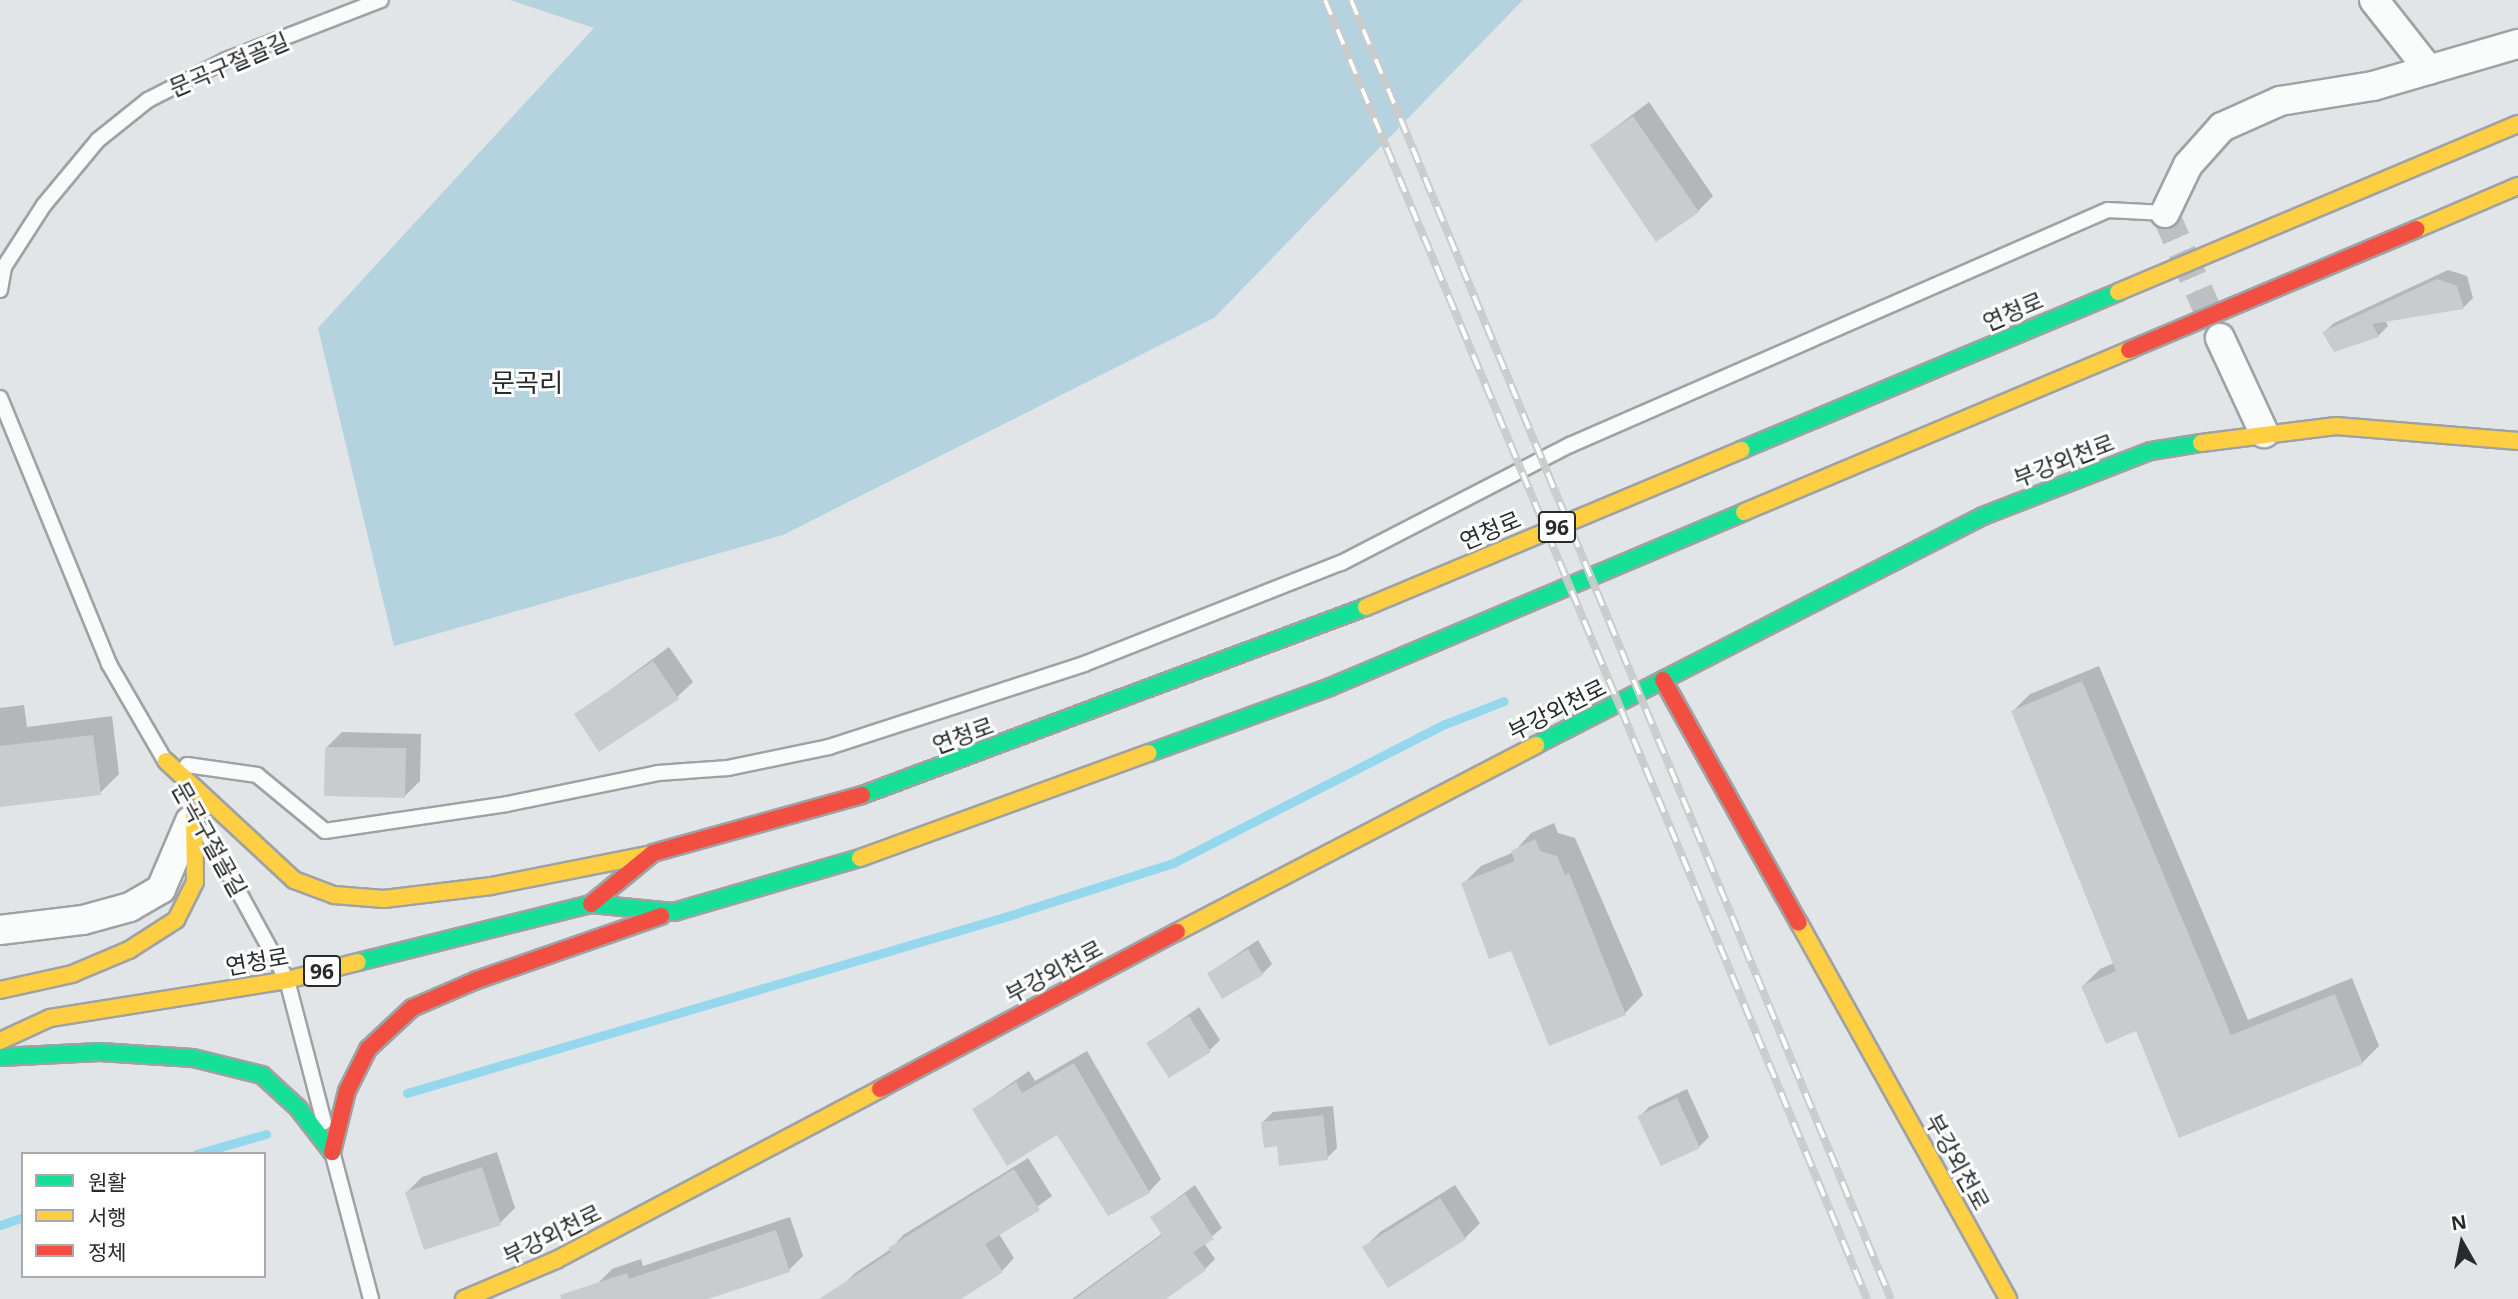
<!DOCTYPE html>
<html>
<head>
<meta charset="utf-8">
<style>
  body { margin:0 }
  #map { position:relative; width:2518px; height:1299px; overflow:hidden; background:#e1e5e7; font-family:"Open Sans","Noto Sans KR",sans-serif }
  div>[style] { position:absolute }
  .green>* { inset:0; background:#b4d3de }
  .shadow>* { inset:0; background:#0003 }
  .stream>* { height:9px; margin:-4.5px; padding:0 4.5px; transform-origin:4.5px; border-radius:4.5px; background:#95d8ee }
  .building>* { inset:0; background:#c8cccd }
  .street-tunnel>* { height:28px; margin-top:-14px; transform-origin:0; background:repeating-linear-gradient(90deg,#bcc0c2 0 28px,transparent 0 42px) }
  .roads { filter:drop-shadow(2px 0 #9fa2a3) drop-shadow(-2px 0 #9fa2a3) drop-shadow(0 2px #9fa2a3) drop-shadow(0 -2px #9fa2a3) }
  .lane>* { height:14px; margin:-7px; padding:0 7px; transform-origin:7px; border-radius:7px; background:#fafbfb }
  .street>* { height:28px; margin:-14px; padding:0 14px; transform-origin:14px; border-radius:14px; background:#fafbfb }
  .fast>* { height:16px; margin:-8px; padding:0 8px; transform-origin:8px; border-radius:8px; background:#16e098 }
  .slow>* { height:16px; margin:-8px; padding:0 8px; transform-origin:8px; border-radius:8px; background:#ffcf43 }
  .jam>* { height:16px; margin:-8px; padding:0 8px; transform-origin:8px; border-radius:8px; background:#f24e42 }
  .rail>* { height:8px; margin-top:-4px; transform-origin:0; background:repeating-linear-gradient(90deg,#fff 0 16px,#cacccc 0 32px); box-sizing:border-box; border-block:2px solid #cacccc }
  span { translate:-50% -50%; white-space:nowrap; text-align:center; line-height:1.15; -webkit-text-stroke:6px #fff; paint-order:stroke }
  .shield-label span { padding:2px 5px; background:#fff; border:2px solid; border-radius:5px; -webkit-text-stroke-width:0 }
  .shield-label { font-size:21px; color:#282b2c; font-weight:700 }
  .street-label { font-size:23px; color:#282b2c }
  .quarter-label { font-size:26px; color:#282b2c }
  .legend { position:absolute; left:21px; top:1152px; width:245px; height:126px; box-sizing:border-box; background:#fff; border:2px solid #a9aaab; margin:0; padding:9px 12px; list-style:none; font-size:21px; color:#282b2c }
  .legend li { display:flex; align-items:center; gap:14px; height:35px }
  .legend b { width:35px; border:2px solid #a9aaab }
  .north { position:absolute; left:2427px; top:1208px; width:70px; height:70px; -webkit-text-stroke:5px #fff; paint-order:stroke; rotate:351deg; font-size:19px; font-weight:700; line-height:28px; text-align:center; color:#282b2c }
  .north::after { content:''; display:block; margin:auto; width:24px; height:32px; background:#282b2c; clip-path:polygon(50% 0,100% 100%,50% 72%,0 100%) }
</style>
</head>
<body>
<div id="map">
  <div class="green">
    <i style="clip-path:polygon(510px 0,1523px 0,1214px 318px,783px 535px,394px 646px,318px 328px,594px 28px)"></i>
  </div>
  <div class="shadow">
    <i style="clip-path:polygon(1649px 102px,1713px 196px,1698px 211px,1592px 145px)"></i>
    <i style="clip-path:polygon(2448px 270px,2467px 276px,2473px 298px,2464px 307px,2385px 320px,2388px 326px,2378px 336px,2324px 332px,2334px 323px)"></i>
    <i style="clip-path:polygon(669px 647px,693px 682px,677px 697px,576px 715px)"></i>
    <i style="clip-path:polygon(2099px 666px,2248px 1020px,2352px 978px,2379px 1046px,2362px 1063px,2137px 1029px,2083px 986px,2100px 969px,2114px 963px,2013px 711px,2030px 694px)"></i>
    <i style="clip-path:polygon(24px 705px,27px 727px,112px 716px,119px 774px,100px 793px,0 806px,0 708px)"></i>
    <i style="clip-path:polygon(342px 732px,421px 734px,420px 781px,405px 796px,327px 747px)"></i>
    <i style="clip-path:polygon(1554px 823px,1558px 833px,1575px 838px,1643px 995px,1625px 1013px,1512px 949px,1463px 884px,1481px 866px,1514px 852px,1531px 833px)"></i>
    <i style="clip-path:polygon(1258px 940px,1272px 964px,1262px 974px,1209px 973px)"></i>
    <i style="clip-path:polygon(1199px 1007px,1220px 1040px,1210px 1050px,1149px 1043px)"></i>
    <i style="clip-path:polygon(1087px 1051px,1161px 1179px,1149px 1192px,1058px 1133px,974px 1109px,1029px 1071px,1035px 1081px)"></i>
    <i style="clip-path:polygon(1687px 1089px,1709px 1137px,1699px 1147px,1662px 1164px,1639px 1117px,1649px 1107px)"></i>
    <i style="clip-path:polygon(1333px 1106px,1337px 1148px,1327px 1158px,1263px 1122px,1273px 1112px)"></i>
    <i style="clip-path:polygon(497px 1152px,515px 1208px,500px 1223px,407px 1192px,422px 1177px)"></i>
    <i style="clip-path:polygon(1028px 1158px,1052px 1196px,999px 1234px,1014px 1258px,1002px 1271px,958px 1299px,851px 1299px,842px 1286px,855px 1273px,891px 1249px,903px 1235px)"></i>
    <i style="clip-path:polygon(1195px 1185px,1222px 1228px,1204px 1243px,1215px 1259px,1205px 1269px,1163px 1299px,1072px 1299px,1163px 1233px,1152px 1217px)"></i>
    <i style="clip-path:polygon(1455px 1185px,1480px 1223px,1465px 1238px,1365px 1247px,1380px 1232px)"></i>
    <i style="clip-path:polygon(790px 1217px,803px 1256px,789px 1270px,703px 1299px,603px 1299px,598px 1283px,612px 1269px,641px 1259px,643px 1266px)"></i>
  </div>
  <div class="stream">
    <i style="left:407px;top:1093px;width:627px;rotate:-16.41deg"></i>
    <i style="left:1008px;top:916px;width:173px;rotate:-17.8deg"></i>
    <i style="left:1173px;top:863px;width:305px;rotate:-27.1deg"></i>
    <i style="left:1445px;top:724px;width:63px;rotate:-21.3deg"></i>
    <i style="left:196px;top:1154px;width:73px;rotate:-15.9deg"></i>
    <i style="left:0;top:1225px;width:24px;rotate:-19deg"></i>
  </div>
  <div class="building">
    <i style="clip-path:polygon(1633px 116px,1699px 212px,1656px 242px,1590px 145px)"></i>
    <i style="clip-path:polygon(2437px 279px,2457px 286px,2464px 309px,2372px 324px,2379px 337px,2334px 352px,2322px 332px)"></i>
    <i style="clip-path:polygon(653px 661px,679px 699px,599px 752px,574px 714px)"></i>
    <i style="clip-path:polygon(2082px 681px,2231px 1035px,2335px 994px,2363px 1064px,2179px 1138px,2136px 1031px,2106px 1044px,2081px 986px,2116px 971px,2011px 711px)"></i>
    <i style="clip-path:polygon(93px 735px,101px 795px,0 807px,0 746px)"></i>
    <i style="clip-path:polygon(325px 747px,406px 748px,405px 798px,324px 796px)"></i>
    <i style="clip-path:polygon(1535px 839px,1540px 851px,1557px 856px,1565px 875px,1569px 873px,1626px 1015px,1549px 1046px,1511px 951px,1489px 959px,1461px 883px,1515px 861px,1511px 851px)"></i>
    <i style="clip-path:polygon(1248px 949px,1263px 975px,1222px 999px,1207px 973px)"></i>
    <i style="clip-path:polygon(1189px 1016px,1211px 1052px,1169px 1078px,1146px 1043px)"></i>
    <i style="clip-path:polygon(1074px 1063px,1150px 1193px,1108px 1216px,1057px 1135px,1007px 1166px,972px 1109px,1016px 1082px,1022px 1093px)"></i>
    <i style="clip-path:polygon(1677px 1098px,1700px 1148px,1661px 1166px,1637px 1116px)"></i>
    <i style="clip-path:polygon(1323px 1115px,1328px 1160px,1279px 1166px,1277px 1146px,1264px 1148px,1261px 1122px)"></i>
    <i style="clip-path:polygon(482px 1167px,501px 1225px,424px 1250px,405px 1192px)"></i>
    <i style="clip-path:polygon(1014px 1169px,1040px 1210px,985px 1244px,1003px 1272px,961px 1299px,819px 1299px,891px 1252px,888px 1248px)"></i>
    <i style="clip-path:polygon(1185px 1194px,1214px 1239px,1193px 1252px,1206px 1270px,1166px 1299px,1075px 1299px,1162px 1235px,1150px 1217px)"></i>
    <i style="clip-path:polygon(1440px 1198px,1466px 1239px,1388px 1288px,1362px 1247px)"></i>
    <i style="clip-path:polygon(776px 1230px,790px 1272px,708px 1299px,561px 1299px,560px 1295px,627px 1273px,629px 1279px)"></i>
  </div>
  <div class="street-tunnel">
    <i style="left:2165px;top:213px;width:130px;rotate:66.4deg"></i>
  </div>
  <div class="roads">
    <div class="lane">
      <i style="left:0;top:290px;width:23px;rotate:-80deg"></i>
      <i style="left:4px;top:267px;width:74px;rotate:-57.2deg"></i>
      <i style="left:44px;top:205px;width:85px;rotate:-50.3deg"></i>
      <i style="left:98px;top:140px;width:64px;rotate:-38.7deg"></i>
      <i style="left:148px;top:100px;width:88px;rotate:-27.1deg"></i>
      <i style="left:226px;top:60px;width:166px;rotate:-21.2deg"></i>
      <i style="left:0;top:398px;width:287px;rotate:67.7deg"></i>
      <i style="left:109px;top:664px;width:110px;rotate:59.9deg"></i>
      <i style="left:187px;top:765px;width:71px;rotate:8.1deg"></i>
      <i style="left:257px;top:775px;width:88px;rotate:39.5deg"></i>
      <i style="left:325px;top:831px;width:184px;rotate:-8.4deg"></i>
      <i style="left:507px;top:804px;width:154px;rotate:-11.6deg"></i>
      <i style="left:658px;top:773px;width:70px;rotate:-4.1deg"></i>
      <i style="left:728px;top:768px;width:103px;rotate:-11.7deg"></i>
      <i style="left:829px;top:747px;width:268px;rotate:-18deg"></i>
      <i style="left:1084px;top:664px;width:276px;rotate:-21.5deg"></i>
      <i style="left:1341px;top:563px;width:258px;rotate:-27.3deg"></i>
      <i style="left:1570px;top:445px;width:587px;rotate:-23.6deg"></i>
      <i style="left:2108px;top:210px;width:57px;rotate:3deg"></i>
      <i style="left:206px;top:832px;width:169px;rotate:61.3deg"></i>
      <i style="left:287px;top:980px;width:147px;rotate:75.4deg"></i>
      <i style="left:333px;top:1155px;width:149px;rotate:75.2deg"></i>
    </div>
    <div class="street">
      <i style="left:2374px;top:0;width:89px;rotate:51.8deg"></i>
      <i style="left:2165px;top:213px;width:53px;rotate:-64.4deg"></i>
      <i style="left:2188px;top:165px;width:51px;rotate:-48.2deg"></i>
      <i style="left:2222px;top:127px;width:64px;rotate:-24.1deg"></i>
      <i style="left:2280px;top:101px;width:94px;rotate:-9.2deg"></i>
      <i style="left:2373px;top:86px;width:151px;rotate:-16.2deg"></i>
      <i style="left:2220px;top:338px;width:105px;rotate:65.1deg"></i>
      <i style="left:0;top:930px;width:84px;rotate:-6.9deg"></i>
      <i style="left:83px;top:920px;width:49px;rotate:-15.5deg"></i>
      <i style="left:130px;top:907px;width:36px;rotate:-30deg"></i>
      <i style="left:161px;top:889px;width:74px;rotate:-66.9deg"></i>
    </div>
    <div class="fast">
      <i style="left:1741px;top:450px;width:409px;rotate:-22.7deg"></i>
      <i style="left:1536px;top:745px;width:502px;rotate:-27.13deg"></i>
      <i style="left:1983px;top:516px;width:180px;rotate:-21.2deg"></i>
      <i style="left:2151px;top:451px;width:51px;rotate:-9.1deg"></i>
      <i style="left:1149px;top:753px;width:193px;rotate:-20deg"></i>
      <i style="left:1330px;top:687px;width:449px;rotate:-22.9deg"></i>
      <i style="left:862px;top:795px;width:538px;rotate:-20.46deg"></i>
      <i style="left:358px;top:962px;width:240px;rotate:-14deg"></i>
      <i style="left:591px;top:904px;width:83px;rotate:5.5deg"></i>
      <i style="left:674px;top:912px;width:194px;rotate:-16.2deg"></i>
      <i style="left:0;top:1057px;width:100px;rotate:-2.9deg"></i>
      <i style="left:100px;top:1052px;width:93px;rotate:3.7deg"></i>
      <i style="left:193px;top:1058px;width:71px;rotate:13.8deg"></i>
      <i style="left:262px;top:1075px;width:49px;rotate:42.5deg"></i>
      <i style="left:298px;top:1108px;width:56px;rotate:52.3deg"></i>
    </div>
    <div class="slow">
      <i style="left:2417px;top:229px;width:110px;rotate:-23.1deg"></i>
      <i style="left:2118px;top:292px;width:434px;rotate:-22.8deg"></i>
      <i style="left:2201px;top:443px;width:136px;rotate:-7.2deg"></i>
      <i style="left:2336px;top:426px;width:183px;rotate:4.7deg"></i>
      <i style="left:1744px;top:512px;width:418px;rotate:-22.8deg"></i>
      <i style="left:1366px;top:607px;width:407px;rotate:-22.7deg"></i>
      <i style="left:166px;top:761px;width:175px;rotate:42.9deg"></i>
      <i style="left:294px;top:880px;width:43px;rotate:20.6deg"></i>
      <i style="left:334px;top:895px;width:50px;rotate:4.6deg"></i>
      <i style="left:384px;top:899px;width:108px;rotate:-6.9deg"></i>
      <i style="left:491px;top:886px;width:160px;rotate:-11.2deg"></i>
      <i style="left:860px;top:858px;width:307px;rotate:-20deg"></i>
      <i style="left:1799px;top:923px;width:430px;rotate:60.9deg"></i>
      <i style="left:1177px;top:932px;width:405px;rotate:-27.5deg"></i>
      <i style="left:0;top:990px;width:74px;rotate:-12.5deg"></i>
      <i style="left:72px;top:974px;width:62px;rotate:-22.8deg"></i>
      <i style="left:129px;top:950px;width:56px;rotate:-32.6deg"></i>
      <i style="left:176px;top:920px;width:42px;rotate:-63.4deg"></i>
      <i style="left:195px;top:882px;width:70px;rotate:-90.8deg"></i>
      <i style="left:50px;top:1018px;width:240px;rotate:-9.1deg"></i>
      <i style="left:287px;top:980px;width:73px;rotate:-14.2deg"></i>
      <i style="left:0;top:1041px;width:55px;rotate:-24.7deg"></i>
      <i style="left:464px;top:1299px;width:100px;rotate:-23deg"></i>
      <i style="left:556px;top:1260px;width:366px;rotate:-27.8deg"></i>
    </div>
    <div class="jam">
      <i style="left:2129px;top:350px;width:312px;rotate:-22.8deg"></i>
      <i style="left:1663px;top:680px;width:278px;rotate:60.8deg"></i>
      <i style="left:591px;top:904px;width:80px;rotate:-39.4deg"></i>
      <i style="left:653px;top:853px;width:217px;rotate:-15.5deg"></i>
      <i style="left:880px;top:1089px;width:336px;rotate:-27.9deg"></i>
      <i style="left:332px;top:1152px;width:63px;rotate:-76.2deg"></i>
      <i style="left:347px;top:1091px;width:47px;rotate:-63.4deg"></i>
      <i style="left:368px;top:1049px;width:60px;rotate:-43deg"></i>
      <i style="left:412px;top:1008px;width:71px;rotate:-23.3deg"></i>
      <i style="left:477px;top:980px;width:195px;rotate:-19.2deg"></i>
    </div>
  </div>
  <div class="rail">
    <i style="left:1325px;top:0;width:1408px;rotate:67.35deg"></i>
    <i style="left:1351px;top:0;width:1407px;rotate:67.43deg"></i>
  </div>
  <div class="shield-label">
    <span style="left:1557px;top:527px">96</span>
    <span style="left:322px;top:971px">96</span>
  </div>
  <div class="street-label">
    <span style="left:229px;top:64px;rotate:-23deg">문곡구절골길</span>
    <span style="left:2013px;top:311px;rotate:-23deg">연청로</span>
    <span style="left:2064px;top:460px;rotate:-21deg">부강외천로</span>
    <span style="left:1490px;top:530px;rotate:-23deg">연청로</span>
    <span style="left:1557px;top:709px;rotate:-27deg">부강외천로</span>
    <span style="left:963px;top:735px;rotate:-20deg">연청로</span>
    <span style="left:210px;top:839px;rotate:61deg">문곡구절골길</span>
    <span style="left:257px;top:961px;rotate:-10deg">연청로</span>
    <span style="left:1054px;top:971px;rotate:-28deg">부강외천로</span>
    <span style="left:1958px;top:1162px;rotate:61deg">부강외천로</span>
    <span style="left:552px;top:1234px;rotate:-26deg">부강외천로</span>
  </div>
  <div class="quarter-label">
    <span style="left:527px;top:383px">문곡리</span>
  </div>
  <ul class="legend">
  <li><b style="height:9px;background:#16e098"></b>원활</li>
  <li><b style="height:9px;background:#ffcf43"></b>서행</li>
  <li><b style="height:9px;background:#f24e42"></b>정체</li>
  </ul>
  <div class="north">N</div>
</div>
</body>
</html>
